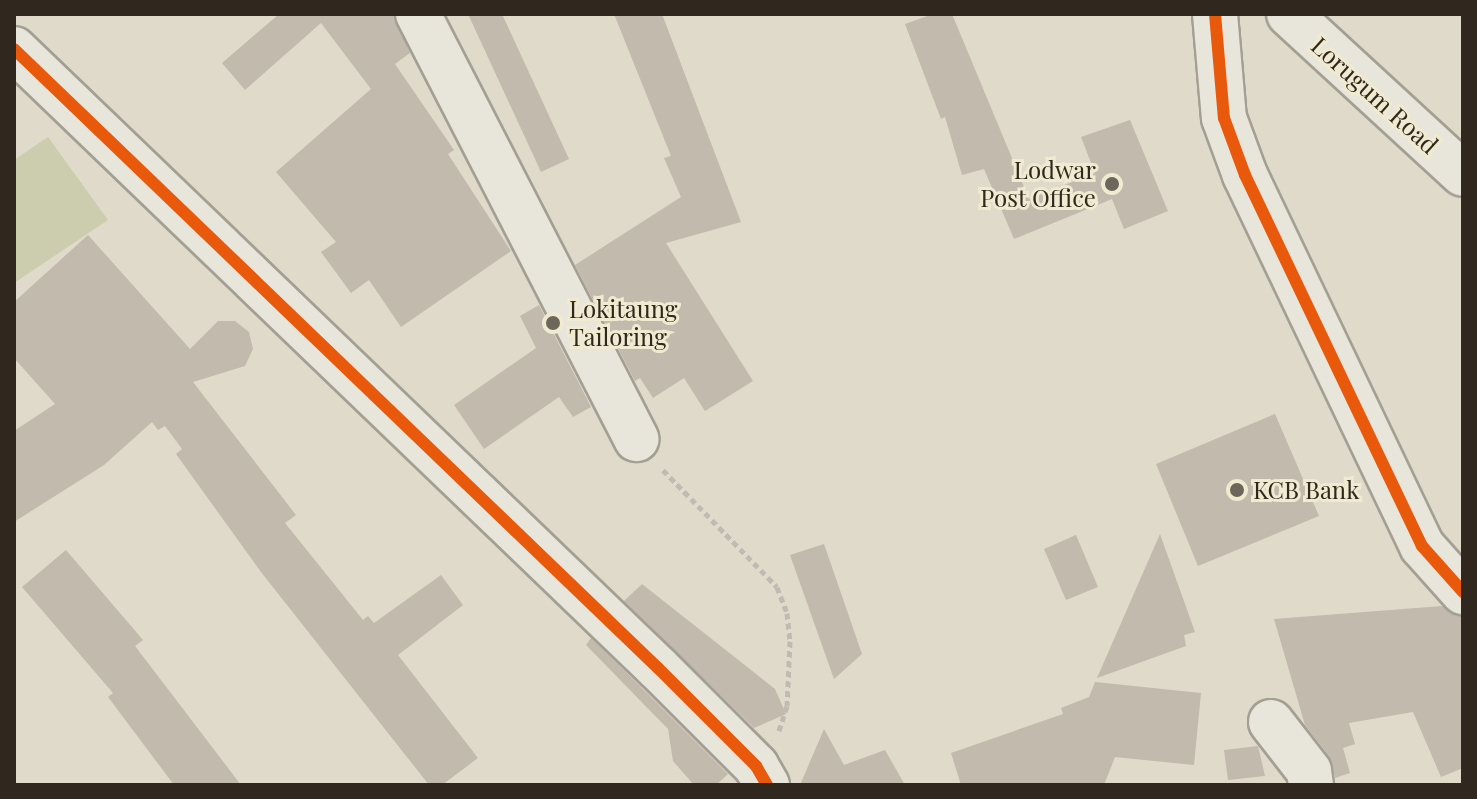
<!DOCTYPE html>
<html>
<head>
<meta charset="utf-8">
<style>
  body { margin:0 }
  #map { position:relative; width:1477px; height:799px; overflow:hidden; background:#dfdaca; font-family:"Playfair Display",serif }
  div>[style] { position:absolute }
  .green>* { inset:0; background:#cbcdae }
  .building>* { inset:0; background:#c2baac }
  .path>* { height:5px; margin-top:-2.5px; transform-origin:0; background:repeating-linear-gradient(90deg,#c0bbb2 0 6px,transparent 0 10px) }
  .roads { filter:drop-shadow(2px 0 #a49f93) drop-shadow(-2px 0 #a49f93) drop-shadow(0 2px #a49f93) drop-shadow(0 -2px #a49f93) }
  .minor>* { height:44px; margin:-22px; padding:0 22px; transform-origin:22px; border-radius:22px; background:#e8e5db }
  .secondary>* { height:44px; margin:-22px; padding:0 22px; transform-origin:22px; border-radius:22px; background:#e8e5db }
  .cycleway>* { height:12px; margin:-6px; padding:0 6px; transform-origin:6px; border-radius:6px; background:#e8590c }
  .dots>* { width:22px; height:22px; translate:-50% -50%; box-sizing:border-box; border:4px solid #efead0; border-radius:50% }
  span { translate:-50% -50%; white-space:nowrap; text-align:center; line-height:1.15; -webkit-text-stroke:6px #efead0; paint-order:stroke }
  .street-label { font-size:24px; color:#30281e }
  .poi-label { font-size:24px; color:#30281e }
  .right { translate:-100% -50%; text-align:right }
  .left { translate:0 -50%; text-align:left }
  .frame { position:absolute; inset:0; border:16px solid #30281e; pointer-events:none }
</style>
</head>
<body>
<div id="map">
  <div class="green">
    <i style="clip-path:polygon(48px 137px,108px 220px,14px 283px,14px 160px)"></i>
  </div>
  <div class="building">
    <i style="clip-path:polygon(279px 14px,393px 14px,410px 53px,395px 64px,454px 150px,448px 154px,511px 251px,401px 327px,369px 280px,351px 293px,321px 252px,336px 242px,276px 172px,371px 89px,321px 23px,245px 90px,222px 63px)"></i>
    <i style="clip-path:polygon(468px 14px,502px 14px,569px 159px,541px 172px)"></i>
    <i style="clip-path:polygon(614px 14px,662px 14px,741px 222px,666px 243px,753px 381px,705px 411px,684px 378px,653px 398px,640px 378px,635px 381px,575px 265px,681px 197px,664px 158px,671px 156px)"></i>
    <i style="clip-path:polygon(933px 14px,952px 14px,1029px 199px,1095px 173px,1081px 137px,1130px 120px,1168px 211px,1124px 229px,1112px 199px,1014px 239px,984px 169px,962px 175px,945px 117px,941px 119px,905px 24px)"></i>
    <i style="clip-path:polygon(88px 235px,190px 349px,218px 321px,235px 321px,249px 332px,253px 349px,245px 366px,193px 382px,296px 515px,285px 523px,363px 620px,368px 616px,374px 623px,441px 575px,463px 605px,398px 655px,478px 758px,442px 785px,429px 785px,261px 572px,176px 454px,182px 449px,165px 426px,158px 430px,152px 422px,104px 465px,14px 522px,14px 431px,55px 404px,14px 358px,14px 302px)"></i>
    <i style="clip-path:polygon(539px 305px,591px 407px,573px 417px,559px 397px,484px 449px,454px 405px,536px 348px,520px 316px)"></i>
    <i style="clip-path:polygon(1275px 414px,1319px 516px,1198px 566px,1156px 464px)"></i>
    <i style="clip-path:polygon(1160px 534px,1195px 632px,1184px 635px,1186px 646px,1097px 678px)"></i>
    <i style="clip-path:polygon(1076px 535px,1098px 587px,1066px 600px,1044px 549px)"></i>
    <i style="clip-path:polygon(824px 544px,862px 654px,834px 679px,790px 555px)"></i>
    <i style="clip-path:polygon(66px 550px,143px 640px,135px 646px,241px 785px,174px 785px,108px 697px,113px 693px,22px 587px)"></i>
    <i style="clip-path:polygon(642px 584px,775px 689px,786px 714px,754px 728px,624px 601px)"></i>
    <i style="clip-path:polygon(1442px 606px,1463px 616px,1463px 768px,1441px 777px,1413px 712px,1349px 723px,1355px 744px,1343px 748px,1350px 773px,1335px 778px,1329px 756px,1305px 725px,1274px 619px)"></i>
    <i style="clip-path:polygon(591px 638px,640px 686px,728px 774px,716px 785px,694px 785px,673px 761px,668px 729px,586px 645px)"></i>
    <i style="clip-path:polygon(1095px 682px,1201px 693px,1194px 765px,1115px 757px,1104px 785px,961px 785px,951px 753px,1063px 714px,1061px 708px,1089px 697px)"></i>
    <i style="clip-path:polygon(824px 729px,844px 765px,885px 750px,905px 785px,800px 785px)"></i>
    <i style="clip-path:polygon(1258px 746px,1265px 776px,1228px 780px,1224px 750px)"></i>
  </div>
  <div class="path">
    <i style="left:663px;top:470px;width:163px;rotate:45.7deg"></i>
    <i style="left:777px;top:587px;width:28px;rotate:69deg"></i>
    <i style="left:787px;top:613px;width:28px;rotate:84deg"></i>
    <i style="left:790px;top:641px;width:65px;rotate:92.6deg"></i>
    <i style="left:787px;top:706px;width:28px;rotate:108deg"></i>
  </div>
  <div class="roads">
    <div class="minor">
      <i style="left:418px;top:14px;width:478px;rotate:62.8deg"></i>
      <i style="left:1215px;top:14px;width:104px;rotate:85.1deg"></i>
      <i style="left:1224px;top:118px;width:61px;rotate:69.8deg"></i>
      <i style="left:1245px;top:175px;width:411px;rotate:64.5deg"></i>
      <i style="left:1422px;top:546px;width:62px;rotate:48.3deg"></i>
      <i style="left:14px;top:49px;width:893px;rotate:43.87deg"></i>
      <i style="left:658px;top:668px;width:139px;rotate:45deg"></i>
      <i style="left:756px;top:766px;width:22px;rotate:60deg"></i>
      <i style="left:1271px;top:722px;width:62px;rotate:52.2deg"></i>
      <i style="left:1309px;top:771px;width:14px;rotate:82deg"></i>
    </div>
    <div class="secondary">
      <i style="left:1289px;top:14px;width:236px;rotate:42.6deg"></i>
    </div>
  </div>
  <div class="cycleway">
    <i style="left:1215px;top:14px;width:104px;rotate:85.1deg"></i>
    <i style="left:1224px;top:118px;width:61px;rotate:69.8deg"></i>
    <i style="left:1245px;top:175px;width:411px;rotate:64.5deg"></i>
    <i style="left:1422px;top:546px;width:62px;rotate:48.3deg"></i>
    <i style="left:14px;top:49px;width:893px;rotate:43.87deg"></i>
    <i style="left:658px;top:668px;width:139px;rotate:45deg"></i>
    <i style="left:756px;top:766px;width:22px;rotate:60deg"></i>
  </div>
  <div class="dots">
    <i style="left:1112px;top:184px;background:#6d665a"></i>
    <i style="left:553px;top:323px;background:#6d665a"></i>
    <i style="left:1237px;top:490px;background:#6d665a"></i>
  </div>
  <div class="street-label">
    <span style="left:1375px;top:95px;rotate:42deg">Lorugum Road</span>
  </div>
  <div class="poi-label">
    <span class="right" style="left:1096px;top:184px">Lodwar<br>Post Office</span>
    <span class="left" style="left:569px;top:323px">Lokitaung<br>Tailoring</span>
    <span class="left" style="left:1253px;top:490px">KCB Bank</span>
  </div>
  <div class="frame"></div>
</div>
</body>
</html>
